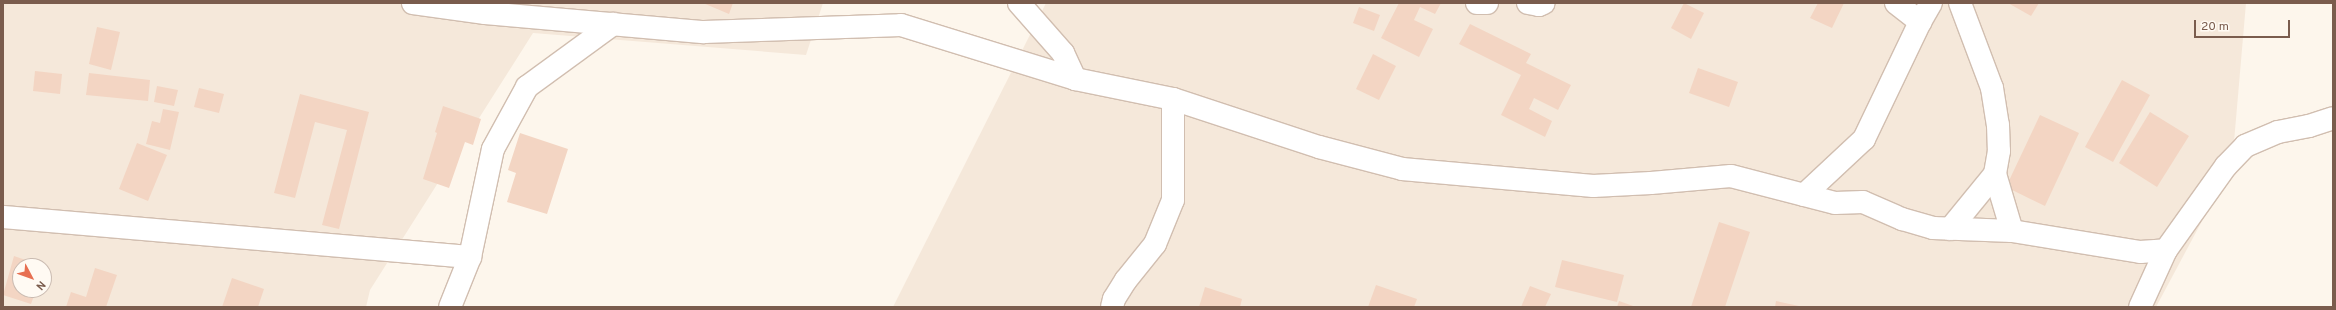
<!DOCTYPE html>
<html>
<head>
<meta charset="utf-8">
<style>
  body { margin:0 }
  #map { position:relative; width:2336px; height:310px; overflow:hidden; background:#fdf6ec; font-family:Overpass,sans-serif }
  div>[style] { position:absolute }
  .residential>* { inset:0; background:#f5e8da }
  .building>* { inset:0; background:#f3d5c3 }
  .roads { filter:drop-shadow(1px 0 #d1beb0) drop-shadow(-1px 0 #d1beb0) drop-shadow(0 1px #d1beb0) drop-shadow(0 -1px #d1beb0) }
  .minor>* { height:22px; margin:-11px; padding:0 11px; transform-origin:11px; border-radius:11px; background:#fff }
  span { translate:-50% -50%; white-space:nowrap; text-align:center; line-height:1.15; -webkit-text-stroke:3.5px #fffaf3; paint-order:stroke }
  .frame { position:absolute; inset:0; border:4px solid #7a5c4d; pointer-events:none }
  .north { position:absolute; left:12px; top:258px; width:40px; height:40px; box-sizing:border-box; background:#fffaf3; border:1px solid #cabbb1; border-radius:50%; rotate:131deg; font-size:11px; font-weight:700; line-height:16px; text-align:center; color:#7a5c4d }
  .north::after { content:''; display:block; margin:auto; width:14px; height:18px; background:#e76f51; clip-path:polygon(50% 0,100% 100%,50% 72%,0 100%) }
  .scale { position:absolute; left:2194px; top:20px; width:96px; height:18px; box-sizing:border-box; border:2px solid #7a5c4d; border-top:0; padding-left:5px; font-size:12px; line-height:14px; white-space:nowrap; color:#7a5c4d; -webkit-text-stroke:3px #fffaf3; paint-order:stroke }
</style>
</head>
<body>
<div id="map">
  <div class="residential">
    <i style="clip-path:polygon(evenodd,3px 3px,823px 3px,806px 55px,533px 33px,370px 290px,366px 307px,3px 307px,3px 3px,20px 266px,44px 266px,44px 290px,20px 290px,20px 266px)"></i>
    <i style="clip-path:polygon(1046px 3px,2246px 3px,2232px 165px,2156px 307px,893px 307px)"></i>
  </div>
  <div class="building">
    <i style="clip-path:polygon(703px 3px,733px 3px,729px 14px)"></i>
    <i style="clip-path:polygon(1399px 3px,1441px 3px,1435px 14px,1420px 7px,1414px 20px,1433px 29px,1419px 57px,1381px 38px)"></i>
    <i style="clip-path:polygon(1684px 3px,1704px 13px,1691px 39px,1671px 28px)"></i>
    <i style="clip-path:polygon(1818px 3px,1844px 3px,1832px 28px,1810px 18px)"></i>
    <i style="clip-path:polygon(2008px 3px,2039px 3px,2031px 16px)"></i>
    <i style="clip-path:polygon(1359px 7px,1380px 15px,1374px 31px,1353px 23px)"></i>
    <i style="clip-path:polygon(1470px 24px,1531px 54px,1526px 63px,1571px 85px,1558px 110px,1534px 98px,1529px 109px,1552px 121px,1545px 137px,1501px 115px,1521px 75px,1459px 44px)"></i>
    <i style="clip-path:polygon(97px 27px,120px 32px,111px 70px,89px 64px)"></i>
    <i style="clip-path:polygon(1373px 54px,1396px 66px,1379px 100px,1356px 89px)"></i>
    <i style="clip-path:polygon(1698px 68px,1738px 82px,1729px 107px,1689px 93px)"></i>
    <i style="clip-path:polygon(35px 71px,62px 74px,60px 94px,33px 91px)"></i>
    <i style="clip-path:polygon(89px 73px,150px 80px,148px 101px,86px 95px)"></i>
    <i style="clip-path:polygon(2122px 80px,2150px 95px,2113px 162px,2085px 147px)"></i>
    <i style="clip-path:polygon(157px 86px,178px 90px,174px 106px,154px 102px)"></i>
    <i style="clip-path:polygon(199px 88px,224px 94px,219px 113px,194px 107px)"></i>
    <i style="clip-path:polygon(300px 94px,369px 112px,339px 229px,322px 225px,347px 130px,315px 122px,295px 198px,274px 193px)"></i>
    <i style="clip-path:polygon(443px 106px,481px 119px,473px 145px,465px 142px,449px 188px,423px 179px,437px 133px,435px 132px)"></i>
    <i style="clip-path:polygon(163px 109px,179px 112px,170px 150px,146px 144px,152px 121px,160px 123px)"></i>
    <i style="clip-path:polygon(2150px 112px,2189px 136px,2157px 187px,2119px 163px)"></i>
    <i style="clip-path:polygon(2040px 115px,2079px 133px,2045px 206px,2006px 187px)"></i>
    <i style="clip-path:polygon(520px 133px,568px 149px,547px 214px,507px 202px,516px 173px,508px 170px)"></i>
    <i style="clip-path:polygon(137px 143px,167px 155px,148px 201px,119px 189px)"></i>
    <i style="clip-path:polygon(1719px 222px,1750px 232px,1725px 307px,1691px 307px)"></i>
    <i style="clip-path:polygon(14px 256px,43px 266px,20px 266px,20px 290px,36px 290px,31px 304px,3px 295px)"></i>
    <i style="clip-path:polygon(1562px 260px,1624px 275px,1617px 302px,1555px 287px)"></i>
    <i style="clip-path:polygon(95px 268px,117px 275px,106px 307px,66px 307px,71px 292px,86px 297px)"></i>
    <i style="clip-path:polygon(232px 278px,264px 289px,258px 307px,222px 307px)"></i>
    <i style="clip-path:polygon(1376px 285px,1417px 299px,1414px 307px,1368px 307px)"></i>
    <i style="clip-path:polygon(1530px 286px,1551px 294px,1545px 307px,1521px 307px)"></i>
    <i style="clip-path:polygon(1205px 287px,1242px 299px,1240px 307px,1199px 307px)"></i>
    <i style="clip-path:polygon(1619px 301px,1636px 307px,1617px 307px)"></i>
    <i style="clip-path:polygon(1776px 301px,1799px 306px,1799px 307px,1775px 307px)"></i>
  </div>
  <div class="roads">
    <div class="minor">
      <i style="left:413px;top:3px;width:73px;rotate:7.9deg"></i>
      <i style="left:485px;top:13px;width:220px;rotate:5deg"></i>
      <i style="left:704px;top:32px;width:197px;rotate:-2deg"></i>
      <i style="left:901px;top:25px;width:182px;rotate:17.2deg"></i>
      <i style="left:1075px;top:79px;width:100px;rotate:11.5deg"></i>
      <i style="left:1173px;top:99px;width:154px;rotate:18.2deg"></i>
      <i style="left:1319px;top:147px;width:86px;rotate:14.8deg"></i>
      <i style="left:1402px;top:169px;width:192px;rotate:5.1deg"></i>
      <i style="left:1593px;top:186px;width:58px;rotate:-3deg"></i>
      <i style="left:1651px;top:183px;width:80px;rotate:-5deg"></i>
      <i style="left:1731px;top:176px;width:107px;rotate:14.6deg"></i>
      <i style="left:1835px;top:203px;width:28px;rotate:-2deg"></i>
      <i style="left:1863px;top:202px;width:43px;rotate:23.6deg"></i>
      <i style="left:1902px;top:219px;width:32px;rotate:16deg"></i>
      <i style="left:1933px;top:228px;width:79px;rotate:2.2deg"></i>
      <i style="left:2012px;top:231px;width:130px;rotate:9.3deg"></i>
      <i style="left:2140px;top:252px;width:26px;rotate:-4deg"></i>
      <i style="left:1019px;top:3px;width:67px;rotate:48.7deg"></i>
      <i style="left:1063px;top:53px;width:29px;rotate:65deg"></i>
      <i style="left:1477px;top:3px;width:10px"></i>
      <i style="left:1528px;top:3px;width:11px;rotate:10deg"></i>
      <i style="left:1539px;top:5px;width:5px;rotate:-22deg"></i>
      <i style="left:1896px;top:3px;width:31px;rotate:38deg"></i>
      <i style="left:1960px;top:3px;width:91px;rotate:69.4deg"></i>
      <i style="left:1992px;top:88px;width:37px;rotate:81deg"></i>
      <i style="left:1998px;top:125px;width:26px;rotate:88deg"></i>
      <i style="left:1999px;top:151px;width:23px;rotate:100deg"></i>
      <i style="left:1995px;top:174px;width:59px;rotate:73.4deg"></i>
      <i style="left:1804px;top:195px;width:82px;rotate:-43deg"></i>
      <i style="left:1864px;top:139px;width:130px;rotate:-64.4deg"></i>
      <i style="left:1920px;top:22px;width:22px;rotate:-60deg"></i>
      <i style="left:3px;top:217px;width:469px;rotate:4.9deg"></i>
      <i style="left:1950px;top:229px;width:71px;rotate:-50.7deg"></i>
      <i style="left:450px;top:307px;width:54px;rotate:-68.2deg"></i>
      <i style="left:470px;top:257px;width:110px;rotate:-78deg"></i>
      <i style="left:493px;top:149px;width:71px;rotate:-61.3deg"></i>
      <i style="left:527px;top:87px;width:107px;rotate:-36.2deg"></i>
      <i style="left:1112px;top:307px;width:8px;rotate:-76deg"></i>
      <i style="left:1114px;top:299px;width:22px;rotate:-58deg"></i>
      <i style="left:1126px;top:280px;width:46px;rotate:-51.1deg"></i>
      <i style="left:1155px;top:244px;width:48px;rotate:-67.8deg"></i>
      <i style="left:1173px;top:200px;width:101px;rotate:-90deg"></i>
      <i style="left:2140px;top:307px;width:63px;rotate:-65.5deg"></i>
      <i style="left:2166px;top:250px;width:103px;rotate:-54.5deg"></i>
      <i style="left:2226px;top:166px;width:28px;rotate:-46deg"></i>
      <i style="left:2245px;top:146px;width:36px;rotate:-23deg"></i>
      <i style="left:2278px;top:132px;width:32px;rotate:-11deg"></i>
      <i style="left:2309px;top:126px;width:25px;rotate:-18deg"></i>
    </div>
  </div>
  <div class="frame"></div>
  <div class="north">N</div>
  <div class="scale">20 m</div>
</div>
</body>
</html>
